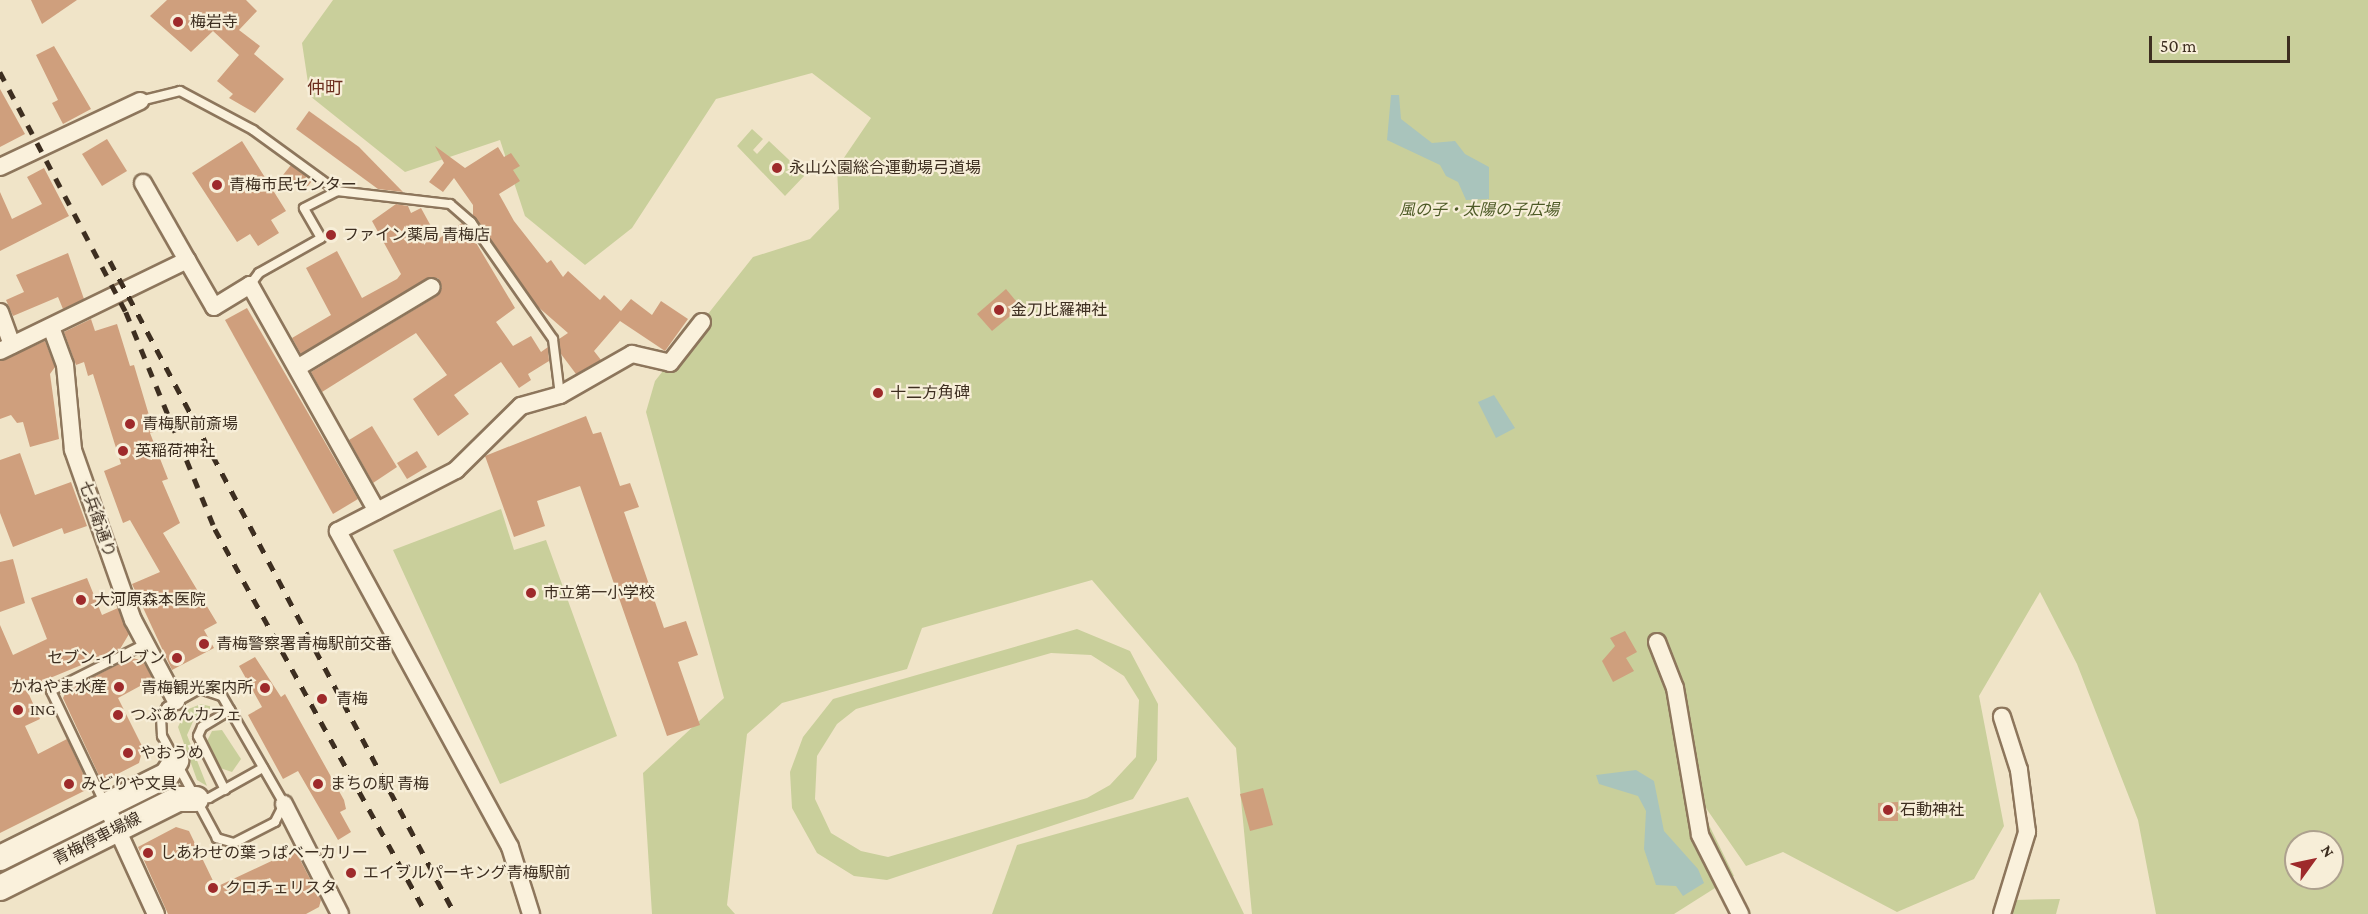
<!DOCTYPE html>
<html>
<head>
<meta charset="utf-8">
<style>
  body { margin:0 }
  #map { position:relative; width:2368px; height:914px; overflow:hidden; background:#f0e4c8; font-family:"Crimson Pro","Noto Sans JP",serif }
  div>[style] { position:absolute }
  .green>* { inset:0; background:#c9cf9b }
  .water>* { inset:0; background:#a9c4bc }
  .building>* { inset:0; background:#cf9f7d }
  .roads { filter:drop-shadow(2px 0 #8d765c) drop-shadow(-2px 0 #8d765c) drop-shadow(0 2px #8d765c) drop-shadow(0 -2px #8d765c) }
  .service>* { height:8px; margin:-4px; padding:0 4px; transform-origin:4px; border-radius:4px; background:#faf1dc }
  .minor>* { height:16px; margin:-8px; padding:0 8px; transform-origin:8px; border-radius:8px; background:#faf1dc }
  .secondary>* { height:24px; margin:-12px; padding:0 12px; transform-origin:12px; border-radius:12px; background:#faf1dc }
  .rail>* { height:4.5px; margin-top:-2.25px; transform-origin:0; background:repeating-linear-gradient(90deg,#3d2e20 0 10px,transparent 0 20px) }
  .dots>* { width:16px; height:16px; translate:-50% -50%; box-sizing:border-box; border:3px solid #f7eed8; border-radius:50% }
  span { translate:-50% -50%; white-space:nowrap; text-align:center; line-height:1.15; -webkit-text-stroke:4.5px #f7eed8; paint-order:stroke }
  .poi-label { font-size:16px; color:#3d2e20 }
  .left { translate:0 -50%; text-align:left }
  .right { translate:-100% -50%; text-align:right }
  .park-label { font-size:16px; color:#4d5a26; font-style:italic }
  .street-label { font-size:16px; color:#3d2e20 }
  .neighbourhood-label { font-size:18px; color:#6b2e1e }
  .north { position:absolute; left:2284px; top:830px; width:60px; height:60px; box-sizing:border-box; background:#f7eed8; border:2px solid #ada18e; border-radius:50%; rotate:57deg; font-size:16px; font-weight:700; line-height:24px; text-align:center; color:#3d2e20 }
  .north::after { content:''; display:block; margin:auto; width:21px; height:27px; background:#9e2a2b; clip-path:polygon(50% 0,100% 100%,50% 72%,0 100%) }
  .scale { position:absolute; left:2149px; top:36px; width:141px; height:27px; box-sizing:border-box; border:3px solid #3d2e20; border-top:0; padding-left:8px; font-size:18px; line-height:21px; white-space:nowrap; color:#3d2e20; -webkit-text-stroke:4px #f7eed8; paint-order:stroke }
</style>
</head>
<body>
<div id="map">
  <div class="green">
    <i style="clip-path:polygon(evenodd,333px 0,2368px 0,2368px 914px,2156px 914px,2138px 820px,2077px 664px,2040px 592px,1979px 696px,2004px 826px,1974px 879px,1897px 912px,1783px 852px,1746px 866px,1688px 782px,1734px 876px,1674px 914px,1252px 914px,1236px 748px,1092px 580px,922px 628px,907px 669px,782px 703px,747px 734px,727px 905px,735px 914px,652px 914px,643px 773px,724px 698px,646px 412px,655px 381px,753px 257px,810px 239px,839px 209px,837px 168px,871px 118px,812px 73px,716px 99px,632px 228px,585px 265px,525px 216px,500px 140px,405px 172px,310px 96px,302px 43px,333px 0,2296px 842px,2332px 842px,2332px 878px,2296px 878px,2296px 842px)"></i>
    <i style="clip-path:polygon(752px 129px,763px 139px,753px 150px,757px 154px,769px 141px,805px 175px,785px 196px,737px 146px)"></i>
    <i style="clip-path:polygon(501px 509px,514px 550px,546px 540px,617px 736px,500px 784px,393px 550px)"></i>
    <i style="clip-path:polygon(evenodd,1077px 629px,1130px 651px,1158px 704px,1157px 760px,1133px 799px,887px 880px,854px 876px,817px 853px,792px 808px,790px 772px,803px 737px,833px 699px,1077px 629px,1051px 653px,1091px 655px,1124px 676px,1139px 700px,1136px 757px,1110px 785px,1087px 798px,888px 857px,861px 851px,831px 833px,815px 799px,817px 756px,837px 724px,856px 709px,1051px 653px)"></i>
    <i style="clip-path:polygon(201px 704px,213px 707px,195px 717px,187px 735px,207px 786px,197px 780px,178px 727px,186px 710px)"></i>
    <i style="clip-path:polygon(222px 730px,241px 759px,232px 772px,220px 768px,207px 741px,212px 731px)"></i>
    <i style="clip-path:polygon(1188px 797px,1244px 914px,992px 914px,1017px 845px)"></i>
    <i style="clip-path:polygon(101px 821px,102px 824px,15px 865px,14px 863px)"></i>
    <i style="clip-path:polygon(2060px 899px,2056px 914px,2009px 914px,2015px 900px)"></i>
  </div>
  <div class="water">
    <i style="clip-path:polygon(1391px 95px,1399px 95px,1401px 119px,1432px 143px,1455px 141px,1465px 154px,1489px 167px,1489px 199px,1466px 200px,1458px 182px,1446px 176px,1440px 165px,1387px 140px)"></i>
    <i style="clip-path:polygon(1494px 395px,1515px 428px,1496px 438px,1478px 402px)"></i>
    <i style="clip-path:polygon(1636px 770px,1654px 781px,1664px 831px,1698px 869px,1704px 883px,1683px 896px,1676px 886px,1656px 885px,1644px 849px,1646px 811px,1638px 796px,1599px 784px,1596px 775px)"></i>
  </div>
  <div class="building">
    <i style="clip-path:polygon(31px 0,77px 0,42px 24px)"></i>
    <i style="clip-path:polygon(167px 0,246px 0,257px 11px,239px 30px,260px 46px,254px 54px,284px 79px,255px 113px,229px 98px,233px 94px,217px 81px,239px 55px,213px 31px,191px 52px,150px 16px)"></i>
    <i style="clip-path:polygon(54px 46px,91px 109px,63px 124px,52px 103px,58px 100px,36px 55px)"></i>
    <i style="clip-path:polygon(0 89px,25px 134px,0 147px)"></i>
    <i style="clip-path:polygon(309px 111px,359px 147px,403px 192px,378px 189px,296px 129px)"></i>
    <i style="clip-path:polygon(107px 139px,127px 171px,102px 186px,82px 154px)"></i>
    <i style="clip-path:polygon(242px 141px,286px 211px,271px 220px,279px 233px,258px 246px,250px 234px,237px 242px,192px 173px)"></i>
    <i style="clip-path:polygon(435px 146px,465px 168px,498px 147px,504px 157px,511px 153px,520px 166px,513px 170px,520px 181px,499px 194px,514px 221px,547px 263px,551px 260px,563px 277px,568px 271px,600px 300px,604px 295px,621px 311px,631px 299px,652px 315px,661px 301px,688px 319px,665px 351px,620px 321px,594px 351px,601px 360px,576px 374px,561px 354px,559px 339px,568px 333px,537px 306px,473px 215px,473px 205px,454px 178px,443px 192px,429px 182px,444px 163px)"></i>
    <i style="clip-path:polygon(291px 165px,312px 181px,304px 191px,283px 175px)"></i>
    <i style="clip-path:polygon(44px 168px,69px 216px,0 251px,0 192px,12px 219px,42px 204px,27px 177px)"></i>
    <i style="clip-path:polygon(396px 204px,408px 206px,411px 213px,421px 208px,438px 239px,462px 223px,466px 226px,515px 308px,496px 322px,513px 346px,531px 336px,541px 352px,548px 347px,549px 361px,528px 374px,531px 380px,519px 388px,501px 362px,454px 395px,469px 414px,438px 436px,413px 399px,447px 375px,416px 333px,322px 392px,311px 372px,437px 296px,442px 287px,438px 278px,427px 278px,301px 354px,292px 338px,331px 315px,306px 268px,337px 251px,362px 298px,397px 279px,401px 274px,372px 221px)"></i>
    <i style="clip-path:polygon(68px 253px,84px 299px,63px 309px,58px 297px,13px 316px,6px 300px,24px 292px,16px 275px)"></i>
    <i style="clip-path:polygon(1006px 289px,1021px 307px,992px 331px,977px 314px)"></i>
    <i style="clip-path:polygon(247px 308px,358px 499px,333px 514px,225px 320px)"></i>
    <i style="clip-path:polygon(91px 319px,95px 331px,117px 324px,130px 366px,134px 365px,154px 432px,150px 433px,168px 479px,162px 481px,180px 523px,163px 533px,217px 623px,204px 630px,214px 648px,172px 670px,132px 584px,160px 572px,130px 520px,123px 523px,104px 471px,121px 464px,93px 374px,88px 376px,84px 362px,76px 365px,64px 332px)"></i>
    <i style="clip-path:polygon(45px 341px,55px 367px,50px 374px,59px 439px,30px 447px,23px 422px,17px 423px,11px 415px,0 419px,0 361px)"></i>
    <i style="clip-path:polygon(586px 416px,593px 434px,601px 432px,620px 486px,630px 483px,639px 507px,624px 512px,664px 628px,686px 621px,698px 655px,678px 662px,700px 725px,667px 736px,580px 486px,537px 501px,545px 526px,514px 537px,485px 456px)"></i>
    <i style="clip-path:polygon(372px 426px,397px 467px,373px 483px,349px 440px)"></i>
    <i style="clip-path:polygon(417px 451px,427px 467px,407px 479px,397px 463px)"></i>
    <i style="clip-path:polygon(20px 453px,35px 495px,71px 482px,87px 526px,64px 534px,62px 528px,13px 547px,0 513px,0 460px)"></i>
    <i style="clip-path:polygon(13px 559px,25px 603px,0 612px,0 562px)"></i>
    <i style="clip-path:polygon(87px 578px,102px 615px,118px 608px,129px 634px,120px 649px,26px 688px,40px 719px,25px 726px,38px 754px,67px 739px,90px 788px,0 833px,0 625px,13px 655px,47px 639px,31px 598px)"></i>
    <i style="clip-path:polygon(1625px 631px,1637px 652px,1626px 658px,1634px 671px,1613px 682px,1602px 661px,1615px 646px,1610px 638px)"></i>
    <i style="clip-path:polygon(255px 657px,281px 697px,285px 694px,344px 800px,346px 809px,340px 812px,351px 832px,338px 840px,298px 771px,283px 779px,248px 715px,262px 707px,239px 666px)"></i>
    <i style="clip-path:polygon(131px 658px,142px 660px,153px 679px,118px 698px,143px 748px,139px 763px,102px 782px,63px 698px,67px 690px)"></i>
    <i style="clip-path:polygon(1263px 788px,1273px 825px,1250px 831px,1240px 794px)"></i>
    <i style="clip-path:polygon(1898px 802px,1898px 821px,1878px 821px,1878px 803px)"></i>
    <i style="clip-path:polygon(176px 827px,189px 831px,216px 887px,295px 850px,321px 900px,319px 907px,306px 914px,168px 914px,138px 847px)"></i>
  </div>
  <div class="roads">
    <div class="service">
      <i style="left:140px;top:101px;width:41px;rotate:-14deg"></i>
      <i style="left:180px;top:91px;width:83px;rotate:28.1deg"></i>
      <i style="left:253px;top:130px;width:104px;rotate:36deg"></i>
      <i style="left:250px;top:285px;width:15px;rotate:-53deg"></i>
      <i style="left:259px;top:273px;width:71px;rotate:-29.4deg"></i>
      <i style="left:321px;top:238px;width:34px;rotate:-120deg"></i>
      <i style="left:304px;top:208px;width:37px;rotate:-27deg"></i>
      <i style="left:337px;top:191px;width:114px;rotate:6.6deg"></i>
      <i style="left:450px;top:204px;width:28px;rotate:41deg"></i>
      <i style="left:471px;top:222px;width:143px;rotate:55deg"></i>
      <i style="left:553px;top:339px;width:56px;rotate:82.9deg"></i>
      <i style="left:200px;top:689px;width:23px;rotate:18deg"></i>
      <i style="left:222px;top:696px;width:125px;rotate:60.1deg"></i>
      <i style="left:284px;top:804px;width:20px;rotate:117deg"></i>
      <i style="left:275px;top:822px;width:46px;rotate:152.9deg"></i>
      <i style="left:234px;top:843px;width:18px;rotate:-164deg"></i>
      <i style="left:217px;top:838px;width:116px;rotate:-118.3deg"></i>
      <i style="left:162px;top:736px;width:20px;rotate:-93deg"></i>
      <i style="left:161px;top:716px;width:11px;rotate:-56deg"></i>
      <i style="left:167px;top:707px;width:38px;rotate:-29deg"></i>
      <i style="left:225px;top:790px;width:60px;rotate:-116.6deg"></i>
      <i style="left:198px;top:736px;width:10px;rotate:-66deg"></i>
      <i style="left:202px;top:727px;width:33px;rotate:-31deg"></i>
      <i style="left:196px;top:799px;width:13px;rotate:-4deg"></i>
      <i style="left:209px;top:798px;width:62px;rotate:-29.1deg"></i>
      <i style="left:105px;top:804px;width:125px;rotate:-115.5deg"></i>
      <i style="left:51px;top:691px;width:105px;rotate:-26.6deg"></i>
    </div>
    <div class="minor">
      <i style="left:0;top:167px;width:155px;rotate:-25.2deg"></i>
      <i style="left:143px;top:183px;width:89px;rotate:60.3deg"></i>
      <i style="left:0;top:312px;width:35px;rotate:70deg"></i>
      <i style="left:51px;top:327px;width:40px;rotate:69.8deg"></i>
      <i style="left:65px;top:365px;width:85px;rotate:84.6deg"></i>
      <i style="left:73px;top:450px;width:180px;rotate:70.6deg"></i>
      <i style="left:133px;top:620px;width:92px;rotate:62deg"></i>
      <i style="left:0;top:351px;width:208px;rotate:-25.9deg"></i>
      <i style="left:187px;top:260px;width:54px;rotate:60.1deg"></i>
      <i style="left:214px;top:307px;width:42px;rotate:-31.4deg"></i>
      <i style="left:250px;top:285px;width:259px;rotate:60.7deg"></i>
      <i style="left:297px;top:368px;width:157px;rotate:-31deg"></i>
      <i style="left:1657px;top:642px;width:49px;rotate:68.6deg"></i>
      <i style="left:1675px;top:688px;width:149px;rotate:80.3deg"></i>
      <i style="left:1700px;top:835px;width:89px;rotate:63.1deg"></i>
      <i style="left:284px;top:804px;width:123px;rotate:63deg"></i>
      <i style="left:106px;top:805px;width:120px;rotate:65.4deg"></i>
      <i style="left:531px;top:914px;width:70px;rotate:-107.4deg"></i>
      <i style="left:510px;top:847px;width:360px;rotate:-118.6deg"></i>
      <i style="left:338px;top:531px;width:133px;rotate:-27.3deg"></i>
      <i style="left:456px;top:470px;width:91px;rotate:-44.6deg"></i>
      <i style="left:521px;top:406px;width:41px;rotate:-15.8deg"></i>
      <i style="left:560px;top:395px;width:83px;rotate:-29.7deg"></i>
      <i style="left:632px;top:354px;width:39px;rotate:13deg"></i>
      <i style="left:670px;top:363px;width:52px;rotate:-52deg"></i>
      <i style="left:2002px;top:914px;width:86px;rotate:-73deg"></i>
      <i style="left:2027px;top:832px;width:63px;rotate:-97.4deg"></i>
      <i style="left:2019px;top:770px;width:56px;rotate:-107.8deg"></i>
    </div>
    <div class="secondary">
      <i style="left:0;top:858px;width:186px;rotate:-26.4deg"></i>
      <i style="left:167px;top:775px;width:17px;rotate:-57deg"></i>
      <i style="left:0;top:888px;width:199px;rotate:-26.6deg"></i>
      <i style="left:178px;top:799px;width:18px"></i>
    </div>
  </div>
  <div class="rail">
    <i style="left:0;top:72px;width:271px;rotate:62.3deg"></i>
    <i style="left:126px;top:312px;width:235px;rotate:67.7deg"></i>
    <i style="left:215px;top:529px;width:440px;rotate:61.2deg"></i>
    <i style="left:110px;top:261px;width:739px;rotate:62.15deg"></i>
  </div>
  <div class="dots">
    <i style="left:178px;top:22px;background:#9e2a2b"></i>
    <i style="left:777px;top:168px;background:#9e2a2b"></i>
    <i style="left:217px;top:185px;background:#9e2a2b"></i>
    <i style="left:331px;top:235px;background:#9e2a2b"></i>
    <i style="left:999px;top:310px;background:#9e2a2b"></i>
    <i style="left:878px;top:393px;background:#9e2a2b"></i>
    <i style="left:130px;top:424px;background:#9e2a2b"></i>
    <i style="left:123px;top:451px;background:#9e2a2b"></i>
    <i style="left:531px;top:593px;background:#9e2a2b"></i>
    <i style="left:81px;top:600px;background:#9e2a2b"></i>
    <i style="left:204px;top:644px;background:#9e2a2b"></i>
    <i style="left:177px;top:658px;background:#9e2a2b"></i>
    <i style="left:119px;top:687px;background:#9e2a2b"></i>
    <i style="left:265px;top:688px;background:#9e2a2b"></i>
    <i style="left:322px;top:699px;background:#9e2a2b"></i>
    <i style="left:18px;top:710px;background:#9e2a2b"></i>
    <i style="left:118px;top:715px;background:#9e2a2b"></i>
    <i style="left:128px;top:753px;background:#9e2a2b"></i>
    <i style="left:69px;top:784px;background:#9e2a2b"></i>
    <i style="left:318px;top:784px;background:#9e2a2b"></i>
    <i style="left:1888px;top:810px;background:#9e2a2b"></i>
    <i style="left:148px;top:853px;background:#9e2a2b"></i>
    <i style="left:351px;top:873px;background:#9e2a2b"></i>
    <i style="left:213px;top:888px;background:#9e2a2b"></i>
  </div>
  <div class="poi-label">
    <span class="left" style="left:190px;top:22px">梅岩寺</span>
    <span class="left" style="left:789px;top:168px">永山公園総合運動場弓道場</span>
    <span class="left" style="left:229px;top:185px">青梅市民センター</span>
    <span class="left" style="left:343px;top:235px">ファイン薬局 青梅店</span>
    <span class="left" style="left:1011px;top:310px">金刀比羅神社</span>
    <span class="left" style="left:890px;top:393px">十二方角碑</span>
    <span class="left" style="left:142px;top:424px">青梅駅前斎場</span>
    <span class="left" style="left:135px;top:451px">英稲荷神社</span>
    <span class="left" style="left:543px;top:593px">市立第一小学校</span>
    <span class="left" style="left:94px;top:600px">大河原森本医院</span>
    <span class="left" style="left:216px;top:644px">青梅警察署青梅駅前交番</span>
    <span class="right" style="left:165px;top:658px">セブン-イレブン</span>
    <span class="right" style="left:107px;top:687px">かねやま水産</span>
    <span class="right" style="left:253px;top:688px">青梅観光案内所</span>
    <span class="left" style="left:336px;top:699px">青梅</span>
    <span class="left" style="left:30px;top:710px">ING</span>
    <span class="left" style="left:130px;top:715px">つぶあんカフェ</span>
    <span class="left" style="left:140px;top:753px">やおうめ</span>
    <span class="left" style="left:81px;top:784px">みどりや文具</span>
    <span class="left" style="left:330px;top:784px">まちの駅 青梅</span>
    <span class="left" style="left:1900px;top:810px">石動神社</span>
    <span class="left" style="left:160px;top:853px">しあわせの葉っぱベーカリー</span>
    <span class="left" style="left:363px;top:873px">エイブルパーキング青梅駅前</span>
    <span class="left" style="left:225px;top:888px">クロチェリスタ</span>
  </div>
  <div class="park-label">
    <span style="left:1479px;top:210px">風の子・太陽の子広場</span>
  </div>
  <div class="street-label">
    <span style="left:97px;top:519px;rotate:71deg">七兵衛通り</span>
    <span style="left:97px;top:839px;rotate:-27deg">青梅停車場線</span>
  </div>
  <div class="neighbourhood-label">
    <span style="left:325px;top:88px">仲町</span>
  </div>
  <div class="north">N</div>
  <div class="scale">50 m</div>
</div>
</body>
</html>
